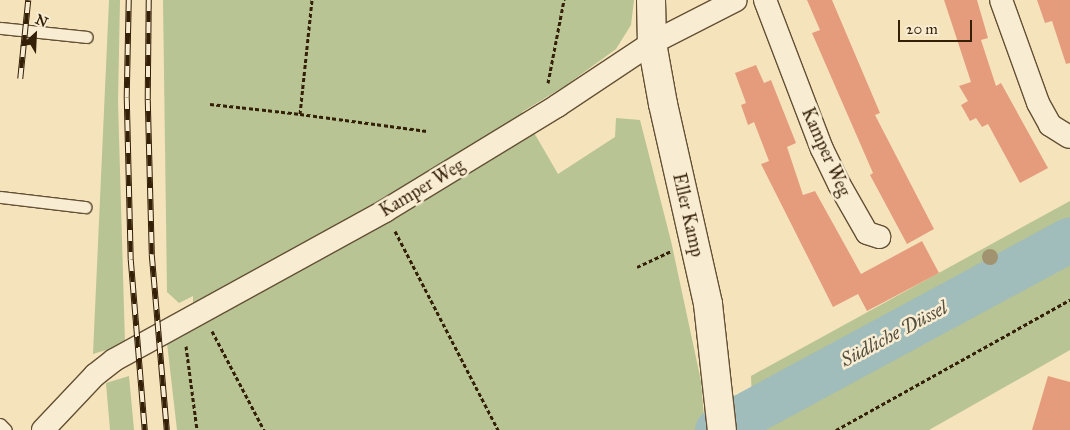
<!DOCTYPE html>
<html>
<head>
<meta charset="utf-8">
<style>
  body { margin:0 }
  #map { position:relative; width:1070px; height:430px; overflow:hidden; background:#f5e3bc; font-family:"IM FELL Great Primer",serif }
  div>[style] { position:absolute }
  .green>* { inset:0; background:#b8c493 }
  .river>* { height:45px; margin:-22.5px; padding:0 22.5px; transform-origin:22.5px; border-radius:22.5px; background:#a0bcbb }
  .building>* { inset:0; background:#e59c7c }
  .path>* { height:3px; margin-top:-1.5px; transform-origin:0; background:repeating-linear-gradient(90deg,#341f07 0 4px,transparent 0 6.5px) }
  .roads { filter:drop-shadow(1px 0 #645034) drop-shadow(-1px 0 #645034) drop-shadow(0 1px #645034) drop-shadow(0 -1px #645034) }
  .lane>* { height:11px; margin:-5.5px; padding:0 5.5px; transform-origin:5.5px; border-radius:5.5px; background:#f8edd3 }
  .street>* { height:22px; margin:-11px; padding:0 11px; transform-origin:11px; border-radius:11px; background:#f8edd3 }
  .secondary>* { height:28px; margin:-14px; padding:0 14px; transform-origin:14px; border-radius:14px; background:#f8edd3 }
  .rail>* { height:5.5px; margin-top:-2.75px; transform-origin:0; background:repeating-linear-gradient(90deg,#f8edd3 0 11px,#341f07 0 22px); box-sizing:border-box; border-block:1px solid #341f07 }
  .trees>* { width:16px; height:16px; margin:-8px; border-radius:50%; background:#a19370 }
  span { translate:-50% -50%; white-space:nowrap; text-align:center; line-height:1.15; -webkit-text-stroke:5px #f8edd3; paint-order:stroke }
  .street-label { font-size:18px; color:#341f07 }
  .water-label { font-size:19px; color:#544e3d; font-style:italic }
  .north { position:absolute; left:10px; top:10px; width:50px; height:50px; -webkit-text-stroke:4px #f8edd3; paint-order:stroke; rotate:25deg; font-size:14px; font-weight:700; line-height:20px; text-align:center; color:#341f07 }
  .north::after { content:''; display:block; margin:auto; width:18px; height:22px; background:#341f07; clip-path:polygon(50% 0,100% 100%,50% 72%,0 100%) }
  .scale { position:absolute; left:898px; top:20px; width:74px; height:22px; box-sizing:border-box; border:2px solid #341f07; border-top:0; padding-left:6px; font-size:15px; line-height:18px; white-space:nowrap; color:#341f07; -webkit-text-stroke:4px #f8edd3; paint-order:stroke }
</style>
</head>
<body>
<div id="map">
  <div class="green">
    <i style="clip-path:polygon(109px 0,120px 0,118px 101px,125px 344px,93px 354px)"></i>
    <i style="clip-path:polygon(163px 0,634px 0,631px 25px,616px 49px,565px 86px,522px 112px,558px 174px,615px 137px,616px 118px,640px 120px,671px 241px,701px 381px,705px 430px,177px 430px,167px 343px,193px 328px,193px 296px,179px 303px,167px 292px)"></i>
    <i style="clip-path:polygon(1070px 201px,1070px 350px,929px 430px,753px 430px,751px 376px)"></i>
    <i style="clip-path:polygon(129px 376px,134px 430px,110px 430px,106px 383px)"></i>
  </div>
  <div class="river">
    <i style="left:717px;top:430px;width:401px;rotate:-28.4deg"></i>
  </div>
  <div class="building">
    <i style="clip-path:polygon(807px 0,832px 0,880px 113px,875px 115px,934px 229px,907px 244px,870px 175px,873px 173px,812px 33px,820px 30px)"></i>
    <i style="clip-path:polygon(944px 0,977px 0,988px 38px,981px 40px,996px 86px,1001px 83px,1048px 168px,1020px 183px,988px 124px,982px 127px,976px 118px,970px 121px,961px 105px,968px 101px,959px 86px,971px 82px)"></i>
    <i style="clip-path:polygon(1037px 0,1070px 0,1070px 63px,1066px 64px,1052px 21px,1045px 23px)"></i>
    <i style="clip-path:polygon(756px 65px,764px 83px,771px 80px,796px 143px,787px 147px,803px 195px,815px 191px,861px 274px,922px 241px,939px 273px,867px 311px,858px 294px,833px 307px,761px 164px,769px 161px,754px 122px,748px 125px,741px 105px,746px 103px,735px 73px)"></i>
    <i style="clip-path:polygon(1048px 376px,1070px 382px,1070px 430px,1032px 430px)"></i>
  </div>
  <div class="path">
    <i style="left:548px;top:83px;width:85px;rotate:-79.1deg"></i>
    <i style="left:210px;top:104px;width:91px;rotate:6.3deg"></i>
    <i style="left:300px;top:114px;width:115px;rotate:-84deg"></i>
    <i style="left:300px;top:114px;width:128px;rotate:7.6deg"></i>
    <i style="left:395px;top:231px;width:224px;rotate:62.6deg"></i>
    <i style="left:637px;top:267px;width:38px;rotate:-25deg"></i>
    <i style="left:212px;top:331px;width:112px;rotate:62.3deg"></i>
    <i style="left:186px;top:346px;width:85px;rotate:82.5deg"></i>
    <i style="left:836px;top:430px;width:268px;rotate:-29.1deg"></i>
  </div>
  <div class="roads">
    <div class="lane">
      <i style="left:0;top:28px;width:87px;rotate:5.9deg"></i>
      <i style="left:0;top:197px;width:86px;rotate:6.7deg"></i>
      <i style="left:0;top:424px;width:8px;rotate:45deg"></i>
    </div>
    <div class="street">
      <i style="left:765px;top:0;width:160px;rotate:69.1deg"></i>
      <i style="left:822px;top:149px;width:39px;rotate:64deg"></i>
      <i style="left:839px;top:184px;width:56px;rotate:60.3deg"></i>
      <i style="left:867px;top:233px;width:13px;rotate:18deg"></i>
      <i style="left:1001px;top:0;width:109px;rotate:70.2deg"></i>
      <i style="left:1038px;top:103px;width:25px;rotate:61deg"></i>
      <i style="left:1050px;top:125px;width:22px;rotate:32deg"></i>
      <i style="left:43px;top:430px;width:76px;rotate:-46.6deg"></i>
      <i style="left:95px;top:375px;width:24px;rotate:-38deg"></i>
      <i style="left:114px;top:360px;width:309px;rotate:-28.8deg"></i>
      <i style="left:385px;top:211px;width:202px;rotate:-31.4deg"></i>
      <i style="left:557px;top:106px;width:114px;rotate:-33.6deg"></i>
      <i style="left:652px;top:43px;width:94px;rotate:-27.1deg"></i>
    </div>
    <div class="secondary">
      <i style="left:651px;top:0;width:43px;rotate:88.7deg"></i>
      <i style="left:652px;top:43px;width:62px;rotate:79.8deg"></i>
      <i style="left:663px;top:104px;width:205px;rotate:77.3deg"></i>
      <i style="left:708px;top:304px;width:127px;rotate:83.7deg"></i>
    </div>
  </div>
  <div class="rail">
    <i style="left:129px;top:0;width:98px;rotate:91.2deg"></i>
    <i style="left:127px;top:98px;width:162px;rotate:88.6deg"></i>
    <i style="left:131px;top:260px;width:171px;rotate:85.3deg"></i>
    <i style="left:149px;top:0;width:100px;rotate:90.6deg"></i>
    <i style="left:148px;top:100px;width:155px;rotate:88.5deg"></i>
    <i style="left:152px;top:255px;width:176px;rotate:85.1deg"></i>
    <i style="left:20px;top:79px;width:79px;rotate:-84.2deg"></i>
  </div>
  <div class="trees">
    <i style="left:990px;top:257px"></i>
  </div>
  <div class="street-label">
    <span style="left:826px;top:152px;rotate:66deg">Kamper Weg</span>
    <span style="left:422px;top:188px;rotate:-31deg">Kamper Weg</span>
    <span style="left:688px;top:215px;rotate:77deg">Eller Kamp</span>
  </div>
  <div class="water-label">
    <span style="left:894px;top:334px;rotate:-28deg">Südliche Düssel</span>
  </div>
  <div class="north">N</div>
  <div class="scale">20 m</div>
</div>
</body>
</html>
